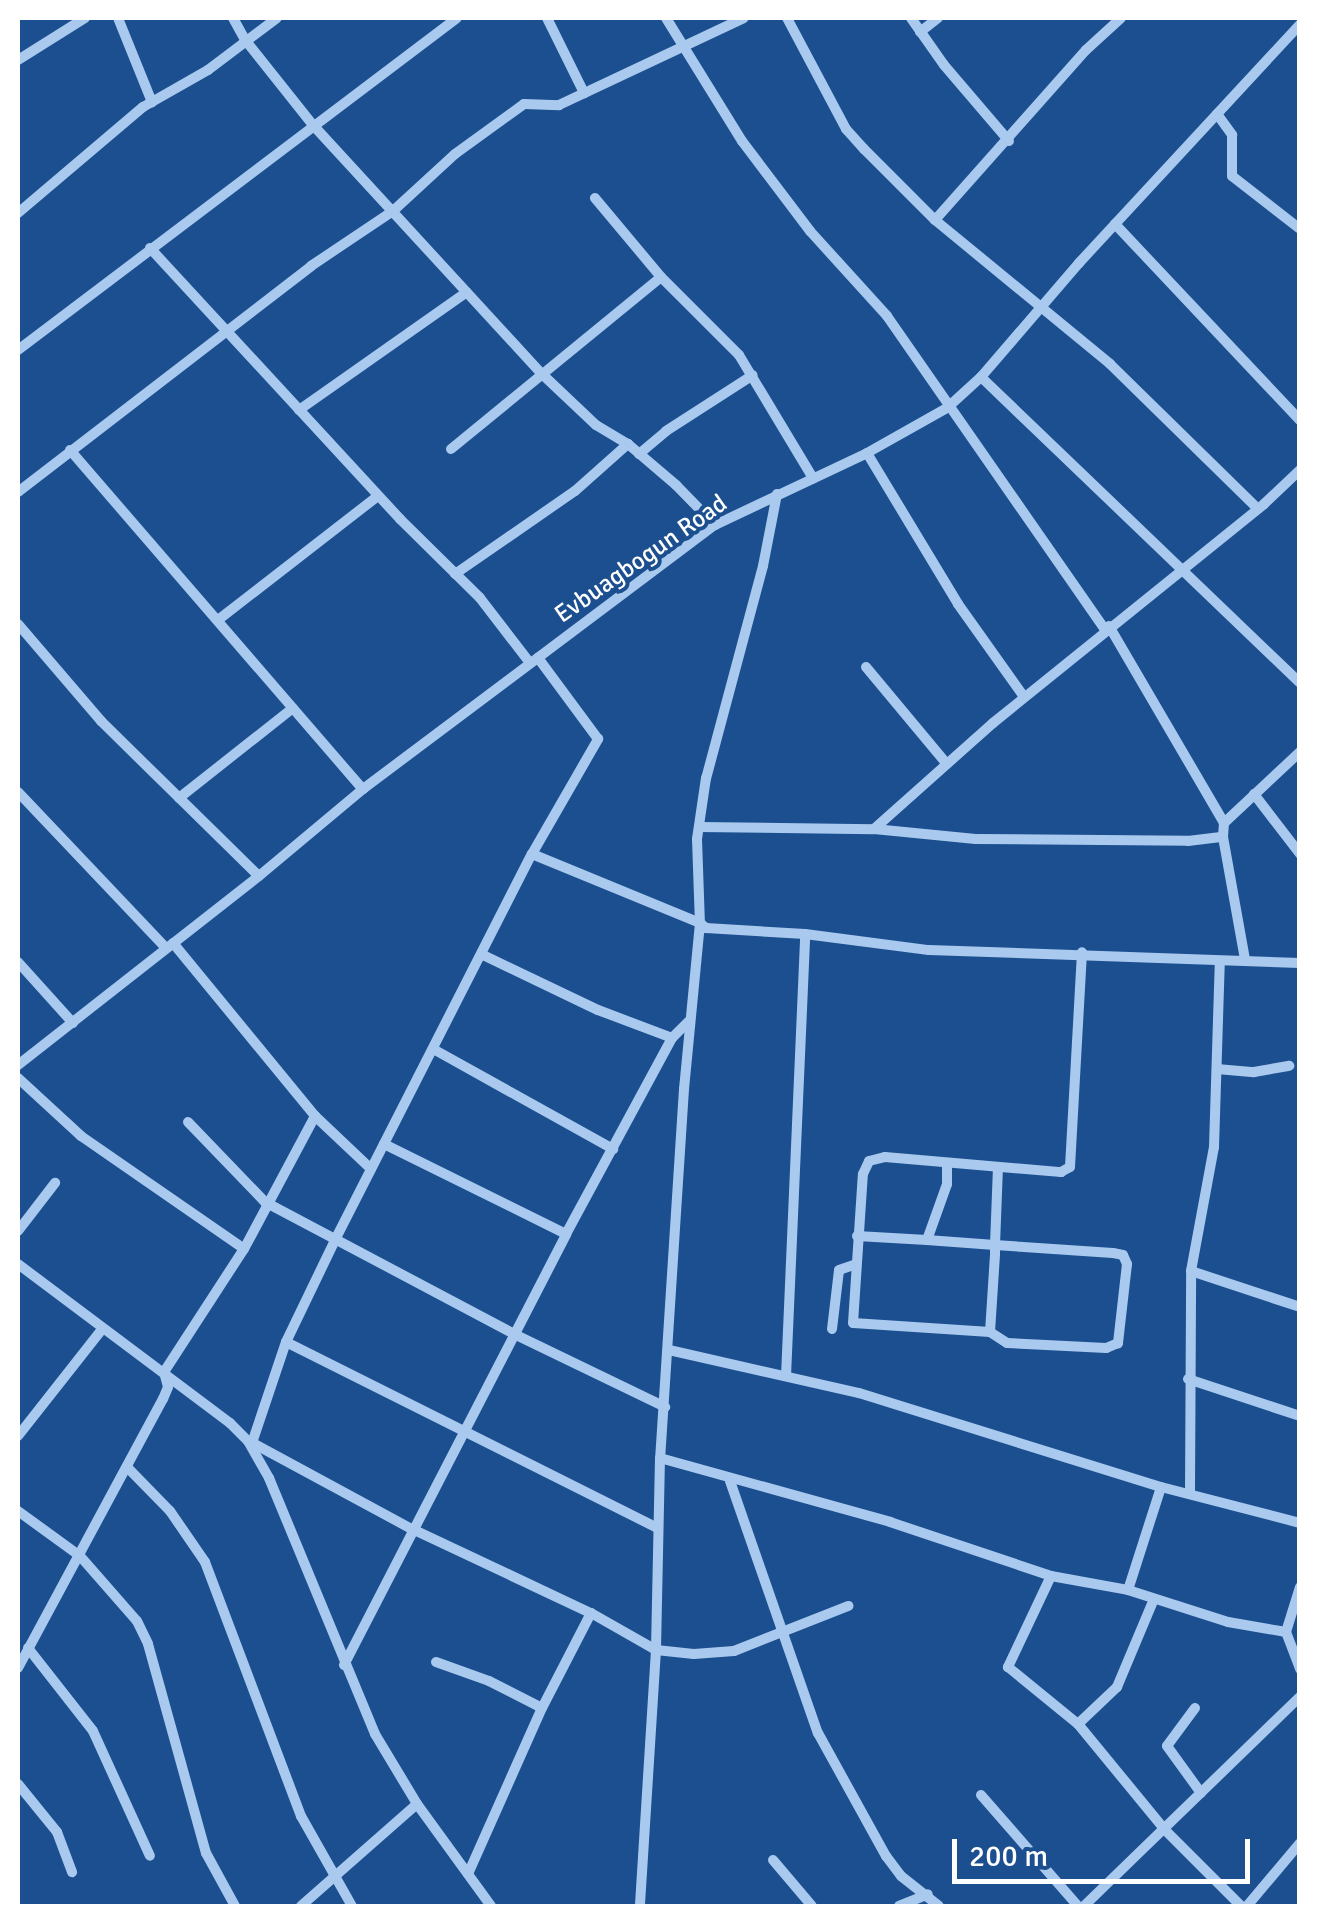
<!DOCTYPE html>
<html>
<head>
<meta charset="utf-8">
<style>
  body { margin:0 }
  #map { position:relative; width:1317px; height:1924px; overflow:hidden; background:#1b4f8f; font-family:Signika,sans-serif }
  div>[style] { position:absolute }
  .street>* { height:10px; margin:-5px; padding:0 5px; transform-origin:5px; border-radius:5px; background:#a9c9ee }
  span { translate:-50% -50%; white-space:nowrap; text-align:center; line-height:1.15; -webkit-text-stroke:8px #1b4f8f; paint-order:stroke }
  .street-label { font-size:25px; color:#fff }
  .frame { position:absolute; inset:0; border:20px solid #fff; pointer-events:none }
  .scale { position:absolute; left:952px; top:1839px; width:298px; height:45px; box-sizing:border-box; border:5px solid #fff; border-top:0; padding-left:12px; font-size:30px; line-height:35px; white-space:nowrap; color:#fff; -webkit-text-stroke:8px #1b4f8f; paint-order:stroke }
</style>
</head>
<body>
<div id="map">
  <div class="street">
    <i style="left:118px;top:18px;width:91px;rotate:68deg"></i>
    <i style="left:233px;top:18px;width:26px;rotate:61deg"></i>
    <i style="left:246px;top:41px;width:106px;rotate:51.5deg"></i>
    <i style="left:312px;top:124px;width:340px;rotate:47.4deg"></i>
    <i style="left:542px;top:374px;width:74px;rotate:43.4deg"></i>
    <i style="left:596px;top:425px;width:37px;rotate:31deg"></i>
    <i style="left:628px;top:444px;width:63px;rotate:40.5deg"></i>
    <i style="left:676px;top:485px;width:56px;rotate:45.7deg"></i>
    <i style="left:547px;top:18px;width:84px;rotate:63.7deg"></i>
    <i style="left:666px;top:18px;width:145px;rotate:58.3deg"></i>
    <i style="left:742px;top:141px;width:113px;rotate:52.9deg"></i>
    <i style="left:810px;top:231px;width:115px;rotate:47.8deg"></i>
    <i style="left:887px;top:316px;width:382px;rotate:55.2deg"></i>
    <i style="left:787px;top:18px;width:126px;rotate:62deg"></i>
    <i style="left:846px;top:129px;width:27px;rotate:48deg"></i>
    <i style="left:864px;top:149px;width:100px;rotate:45deg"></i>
    <i style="left:935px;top:220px;width:227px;rotate:39.4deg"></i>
    <i style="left:1110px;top:364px;width:207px;rotate:44.4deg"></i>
    <i style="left:911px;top:18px;width:57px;rotate:54.9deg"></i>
    <i style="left:944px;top:65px;width:100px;rotate:49.5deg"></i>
    <i style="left:920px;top:32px;width:23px;rotate:-38deg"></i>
    <i style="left:18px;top:60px;width:79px;rotate:-32.1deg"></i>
    <i style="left:1217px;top:114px;width:26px;rotate:54deg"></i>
    <i style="left:1232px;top:135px;width:41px;rotate:90deg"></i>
    <i style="left:1232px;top:176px;width:86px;rotate:37.9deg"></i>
    <i style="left:18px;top:213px;width:164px;rotate:-40.3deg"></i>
    <i style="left:143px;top:107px;width:75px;rotate:-29.6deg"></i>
    <i style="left:208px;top:70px;width:86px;rotate:-37deg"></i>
    <i style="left:935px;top:220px;width:227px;rotate:-48.4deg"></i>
    <i style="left:1086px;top:50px;width:47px;rotate:-42.4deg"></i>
    <i style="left:1115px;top:224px;width:270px;rotate:46.7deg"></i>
    <i style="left:150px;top:248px;width:369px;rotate:47.3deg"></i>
    <i style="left:400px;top:519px;width:112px;rotate:44.6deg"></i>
    <i style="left:480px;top:598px;width:82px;rotate:52.4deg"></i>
    <i style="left:661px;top:277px;width:110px;rotate:45deg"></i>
    <i style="left:739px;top:355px;width:144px;rotate:59deg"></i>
    <i style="left:18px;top:350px;width:550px;rotate:-37.1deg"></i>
    <i style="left:981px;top:377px;width:442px;rotate:43.8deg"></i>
    <i style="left:299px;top:410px;width:205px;rotate:-35.1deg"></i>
    <i style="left:451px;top:449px;width:271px;rotate:-39.3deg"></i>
    <i style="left:661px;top:277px;width:103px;rotate:-129.9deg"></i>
    <i style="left:70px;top:450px;width:448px;rotate:49.2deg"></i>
    <i style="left:867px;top:453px;width:176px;rotate:58.9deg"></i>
    <i style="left:958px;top:604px;width:114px;rotate:54.6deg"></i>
    <i style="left:639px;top:454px;width:35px;rotate:-40deg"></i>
    <i style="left:666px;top:431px;width:103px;rotate:-32.8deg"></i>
    <i style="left:18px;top:492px;width:370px;rotate:-37.6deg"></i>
    <i style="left:311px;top:266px;width:99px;rotate:-33.9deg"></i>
    <i style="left:393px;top:211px;width:84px;rotate:-42.6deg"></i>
    <i style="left:455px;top:154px;width:85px;rotate:-35.9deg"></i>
    <i style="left:524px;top:104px;width:35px;rotate:2deg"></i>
    <i style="left:559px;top:105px;width:204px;rotate:-25.2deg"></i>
    <i style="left:777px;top:494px;width:73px;rotate:101deg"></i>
    <i style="left:763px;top:566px;width:220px;rotate:105deg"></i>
    <i style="left:706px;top:778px;width:62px;rotate:98.4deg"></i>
    <i style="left:697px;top:839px;width:84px;rotate:88deg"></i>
    <i style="left:700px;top:923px;width:8px;rotate:40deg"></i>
    <i style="left:706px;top:928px;width:99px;rotate:3.5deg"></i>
    <i style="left:805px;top:934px;width:125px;rotate:7.4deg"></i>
    <i style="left:929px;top:950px;width:371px;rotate:2deg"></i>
    <i style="left:455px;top:574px;width:146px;rotate:-34.7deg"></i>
    <i style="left:575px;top:491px;width:71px;rotate:-41.6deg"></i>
    <i style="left:218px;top:620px;width:202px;rotate:-37.8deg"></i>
    <i style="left:18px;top:624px;width:128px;rotate:49.4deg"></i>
    <i style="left:101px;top:721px;width:221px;rotate:44.5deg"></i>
    <i style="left:1109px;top:626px;width:228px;rotate:59.7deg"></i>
    <i style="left:866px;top:667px;width:125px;rotate:50.2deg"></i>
    <i style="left:18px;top:792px;width:215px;rotate:46.5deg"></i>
    <i style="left:1254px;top:794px;width:76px;rotate:52.5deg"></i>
    <i style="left:179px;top:798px;width:145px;rotate:-38.3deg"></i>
    <i style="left:699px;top:827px;width:175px;rotate:0.7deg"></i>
    <i style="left:874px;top:829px;width:159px;rotate:-41.7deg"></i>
    <i style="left:993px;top:723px;width:348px;rotate:-38.9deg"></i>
    <i style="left:1264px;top:504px;width:50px;rotate:-43.4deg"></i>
    <i style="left:874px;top:829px;width:102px;rotate:5.6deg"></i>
    <i style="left:976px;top:839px;width:212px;rotate:0.5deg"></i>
    <i style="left:1188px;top:841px;width:35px;rotate:-7deg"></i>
    <i style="left:1223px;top:837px;width:14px;rotate:-86deg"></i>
    <i style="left:1224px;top:823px;width:104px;rotate:-43.1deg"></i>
    <i style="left:1223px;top:837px;width:124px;rotate:79.8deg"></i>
    <i style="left:532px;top:854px;width:182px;rotate:22.3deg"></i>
    <i style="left:700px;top:923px;width:167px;rotate:95.5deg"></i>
    <i style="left:684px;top:1089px;width:370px;rotate:93.7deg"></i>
    <i style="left:660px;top:1458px;width:192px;rotate:91.2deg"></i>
    <i style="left:656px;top:1650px;width:256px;rotate:93.6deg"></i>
    <i style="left:173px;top:943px;width:224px;rotate:50.6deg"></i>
    <i style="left:315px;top:1116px;width:77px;rotate:43.4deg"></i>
    <i style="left:483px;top:955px;width:127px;rotate:25.6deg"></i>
    <i style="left:598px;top:1010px;width:79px;rotate:20.7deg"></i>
    <i style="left:18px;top:962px;width:82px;rotate:48deg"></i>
    <i style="left:435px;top:1050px;width:204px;rotate:29.1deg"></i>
    <i style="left:18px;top:1065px;width:306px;rotate:-38.1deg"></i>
    <i style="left:259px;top:876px;width:136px;rotate:-39.9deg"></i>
    <i style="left:363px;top:789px;width:440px;rotate:-36.9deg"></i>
    <i style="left:715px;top:525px;width:168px;rotate:-25.3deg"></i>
    <i style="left:867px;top:453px;width:92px;rotate:-29.4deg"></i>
    <i style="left:947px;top:408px;width:46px;rotate:-42.4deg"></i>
    <i style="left:981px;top:377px;width:150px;rotate:-49.3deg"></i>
    <i style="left:1079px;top:263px;width:326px;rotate:-47.2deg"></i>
    <i style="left:1217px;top:1069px;width:37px;rotate:5deg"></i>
    <i style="left:1254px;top:1072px;width:36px;rotate:-10deg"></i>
    <i style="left:18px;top:1078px;width:86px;rotate:42.6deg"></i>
    <i style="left:81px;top:1136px;width:198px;rotate:34.7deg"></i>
    <i style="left:188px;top:1122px;width:111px;rotate:46.1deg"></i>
    <i style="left:265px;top:1202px;width:282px;rotate:27.9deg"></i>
    <i style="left:514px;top:1334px;width:168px;rotate:25.8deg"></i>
    <i style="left:384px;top:1144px;width:203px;rotate:26.3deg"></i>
    <i style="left:18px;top:1231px;width:61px;rotate:-52.4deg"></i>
    <i style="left:857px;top:1236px;width:70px;rotate:3.3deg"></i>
    <i style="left:927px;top:1240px;width:68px;rotate:4.2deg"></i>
    <i style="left:995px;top:1245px;width:118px;rotate:3.9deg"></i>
    <i style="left:1113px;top:1253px;width:10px;rotate:11deg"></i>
    <i style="left:1123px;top:1255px;width:10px;rotate:66deg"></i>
    <i style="left:1127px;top:1264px;width:80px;rotate:96.5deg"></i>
    <i style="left:1118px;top:1343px;width:13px;rotate:157deg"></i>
    <i style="left:1106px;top:1348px;width:99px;rotate:-177.1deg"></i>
    <i style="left:1007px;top:1343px;width:20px;rotate:-147deg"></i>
    <i style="left:990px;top:1332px;width:78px;rotate:-86.3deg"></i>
    <i style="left:995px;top:1254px;width:9px;rotate:-90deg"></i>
    <i style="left:995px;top:1245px;width:78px;rotate:-87.8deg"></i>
    <i style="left:927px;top:1240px;width:59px;rotate:-70.3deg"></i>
    <i style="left:947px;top:1184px;width:20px;rotate:-90deg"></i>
    <i style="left:18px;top:1264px;width:265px;rotate:36.9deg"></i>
    <i style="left:230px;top:1423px;width:25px;rotate:45deg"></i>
    <i style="left:248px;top:1441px;width:43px;rotate:60.4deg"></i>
    <i style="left:269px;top:1478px;width:277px;rotate:67.5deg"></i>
    <i style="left:375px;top:1734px;width:82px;rotate:59deg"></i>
    <i style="left:417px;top:1804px;width:126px;rotate:54deg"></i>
    <i style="left:1191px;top:1271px;width:115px;rotate:18.3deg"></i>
    <i style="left:832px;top:1329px;width:59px;rotate:-83.2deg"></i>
    <i style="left:839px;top:1270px;width:18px;rotate:-19deg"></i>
    <i style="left:990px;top:1332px;width:137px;rotate:-176.2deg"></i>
    <i style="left:853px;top:1323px;width:149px;rotate:-86.2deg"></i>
    <i style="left:863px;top:1174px;width:14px;rotate:-65deg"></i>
    <i style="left:869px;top:1161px;width:16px;rotate:-14deg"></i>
    <i style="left:885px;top:1157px;width:177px;rotate:4.9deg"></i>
    <i style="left:1061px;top:1172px;width:10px;rotate:-29deg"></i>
    <i style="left:1070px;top:1167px;width:215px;rotate:-86.8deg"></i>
    <i style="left:286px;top:1342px;width:416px;rotate:26.6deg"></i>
    <i style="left:669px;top:1350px;width:195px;rotate:12.8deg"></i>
    <i style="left:859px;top:1393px;width:316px;rotate:17.3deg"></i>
    <i style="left:1161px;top:1487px;width:144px;rotate:14.5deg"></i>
    <i style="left:786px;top:1376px;width:442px;rotate:-87.5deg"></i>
    <i style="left:1188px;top:1379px;width:118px;rotate:18.3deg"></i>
    <i style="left:18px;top:1436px;width:137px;rotate:-51.8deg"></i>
    <i style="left:253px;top:1440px;width:103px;rotate:-71.4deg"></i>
    <i style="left:286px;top:1342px;width:115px;rotate:-64.3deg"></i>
    <i style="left:336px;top:1238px;width:431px;rotate:-63deg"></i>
    <i style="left:532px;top:854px;width:133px;rotate:-60.1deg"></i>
    <i style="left:598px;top:739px;width:101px;rotate:-126.5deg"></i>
    <i style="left:249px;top:1441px;width:183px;rotate:28.4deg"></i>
    <i style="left:410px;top:1528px;width:200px;rotate:25.2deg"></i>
    <i style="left:591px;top:1613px;width:75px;rotate:29.6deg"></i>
    <i style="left:656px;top:1650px;width:38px;rotate:6deg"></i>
    <i style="left:694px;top:1654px;width:40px;rotate:-4.3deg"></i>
    <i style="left:734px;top:1651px;width:123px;rotate:-21.5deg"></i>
    <i style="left:660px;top:1458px;width:239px;rotate:15.5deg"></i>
    <i style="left:890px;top:1522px;width:170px;rotate:18.5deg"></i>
    <i style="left:1051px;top:1576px;width:78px;rotate:10.3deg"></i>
    <i style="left:1128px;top:1590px;width:105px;rotate:17.7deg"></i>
    <i style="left:1228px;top:1622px;width:59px;rotate:9.8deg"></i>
    <i style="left:127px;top:1467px;width:62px;rotate:45.7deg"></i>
    <i style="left:170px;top:1511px;width:62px;rotate:55.5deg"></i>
    <i style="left:205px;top:1562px;width:272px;rotate:69.3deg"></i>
    <i style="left:301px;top:1816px;width:103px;rotate:60.5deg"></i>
    <i style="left:730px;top:1481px;width:267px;rotate:70.8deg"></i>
    <i style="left:818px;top:1733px;width:141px;rotate:61.1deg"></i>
    <i style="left:886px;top:1856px;width:25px;rotate:53deg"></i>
    <i style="left:901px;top:1876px;width:48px;rotate:38.3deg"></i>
    <i style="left:1190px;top:1492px;width:221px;rotate:-89.7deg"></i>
    <i style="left:1191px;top:1271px;width:126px;rotate:-79.5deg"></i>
    <i style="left:1214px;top:1147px;width:186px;rotate:-88.2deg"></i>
    <i style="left:18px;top:1511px;width:77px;rotate:36deg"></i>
    <i style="left:80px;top:1556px;width:86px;rotate:48.8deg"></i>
    <i style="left:137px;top:1621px;width:25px;rotate:64deg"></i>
    <i style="left:148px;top:1644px;width:217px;rotate:74.5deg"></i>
    <i style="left:206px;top:1853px;width:60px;rotate:61.3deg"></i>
    <i style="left:1051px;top:1576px;width:101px;rotate:115.3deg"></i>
    <i style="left:1008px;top:1667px;width:90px;rotate:39.2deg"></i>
    <i style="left:1078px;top:1724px;width:137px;rotate:50.6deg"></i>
    <i style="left:1165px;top:1830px;width:107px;rotate:45deg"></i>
    <i style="left:1300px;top:1587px;width:47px;rotate:107.3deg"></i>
    <i style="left:1286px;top:1632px;width:40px;rotate:69deg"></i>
    <i style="left:1128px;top:1590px;width:108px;rotate:-72.2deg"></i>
    <i style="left:28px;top:1648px;width:105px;rotate:51.9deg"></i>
    <i style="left:93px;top:1731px;width:137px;rotate:65.5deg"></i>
    <i style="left:436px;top:1662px;width:56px;rotate:19.7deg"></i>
    <i style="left:489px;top:1681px;width:59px;rotate:27deg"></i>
    <i style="left:344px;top:1665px;width:485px;rotate:-62.7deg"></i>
    <i style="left:566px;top:1234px;width:223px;rotate:-61.6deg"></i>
    <i style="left:672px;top:1038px;width:23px;rotate:-45deg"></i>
    <i style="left:18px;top:1668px;width:306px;rotate:-61.7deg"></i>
    <i style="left:163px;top:1399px;width:13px;rotate:-67deg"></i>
    <i style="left:168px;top:1387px;width:16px;rotate:-105deg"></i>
    <i style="left:164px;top:1372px;width:147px;rotate:-57deg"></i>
    <i style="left:244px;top:1249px;width:151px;rotate:-61.9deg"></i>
    <i style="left:1195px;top:1708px;width:47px;rotate:126.4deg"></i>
    <i style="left:1167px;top:1746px;width:58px;rotate:54.1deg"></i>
    <i style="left:1078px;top:1724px;width:54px;rotate:-43.5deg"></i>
    <i style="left:1117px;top:1687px;width:95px;rotate:-67.2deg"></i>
    <i style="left:18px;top:1784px;width:62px;rotate:50.9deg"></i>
    <i style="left:57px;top:1832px;width:43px;rotate:69.4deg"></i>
    <i style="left:981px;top:1795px;width:147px;rotate:48.9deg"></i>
    <i style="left:773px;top:1860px;width:60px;rotate:49.7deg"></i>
    <i style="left:468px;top:1874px;width:182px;rotate:-66deg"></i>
    <i style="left:542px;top:1708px;width:107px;rotate:-62.7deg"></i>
    <i style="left:301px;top:1906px;width:154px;rotate:-41.3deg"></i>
    <i style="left:899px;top:1906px;width:31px;rotate:-22deg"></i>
    <i style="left:1084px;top:1906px;width:301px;rotate:-44.1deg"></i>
    <i style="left:1247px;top:1906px;width:82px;rotate:-49.9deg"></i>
  </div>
  <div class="street-label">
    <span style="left:641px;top:559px;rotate:-35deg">Evbuagbogun Road</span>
  </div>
  <div class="frame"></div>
  <div class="scale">200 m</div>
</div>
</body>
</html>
